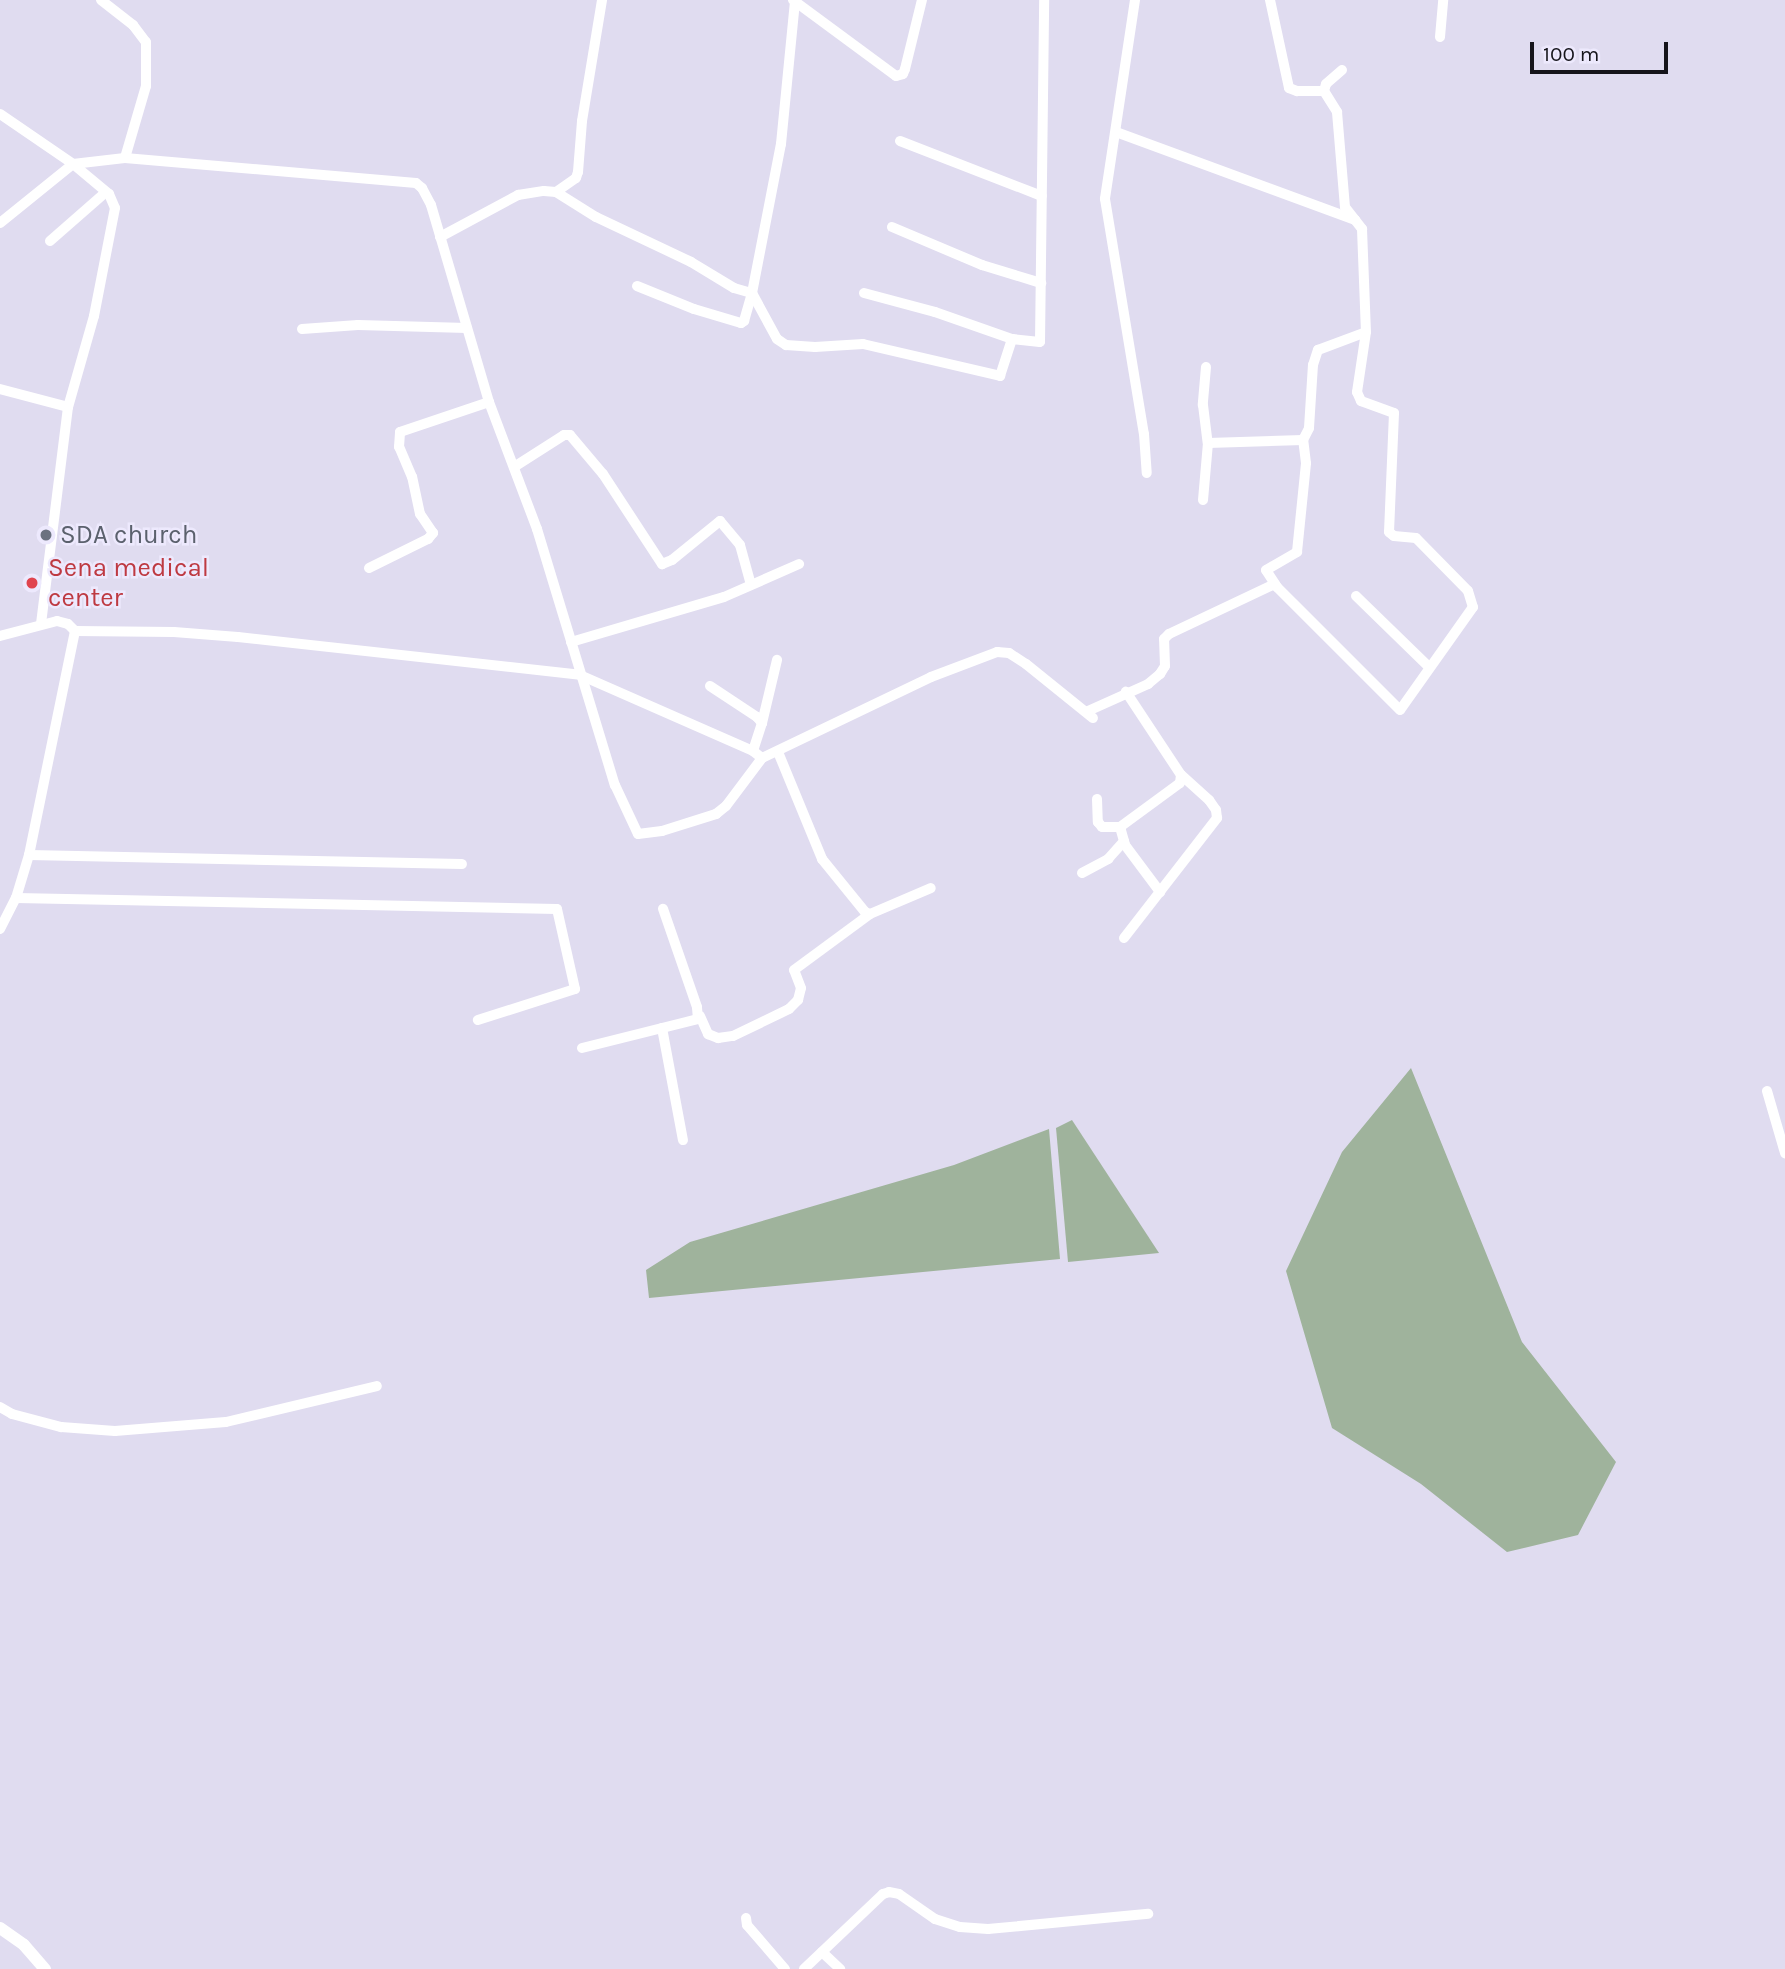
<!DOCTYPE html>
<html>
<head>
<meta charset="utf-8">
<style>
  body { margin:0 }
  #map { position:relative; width:1785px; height:1969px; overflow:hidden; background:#e0dcf0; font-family:Karla,sans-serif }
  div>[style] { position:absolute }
  .green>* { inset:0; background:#9fb39c }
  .minor>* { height:10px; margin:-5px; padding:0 5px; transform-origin:5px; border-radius:5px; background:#fff }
  .tertiary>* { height:12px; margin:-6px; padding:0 6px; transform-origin:6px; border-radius:6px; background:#fff }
  .dots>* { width:19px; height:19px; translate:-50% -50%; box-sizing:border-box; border:4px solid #ede9fd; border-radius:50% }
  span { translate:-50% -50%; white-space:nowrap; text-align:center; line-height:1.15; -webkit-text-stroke:5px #ede9fd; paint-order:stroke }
  .worship-label { font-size:26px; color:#5b616d }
  .left { translate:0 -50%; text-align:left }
  .health-label { font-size:26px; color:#be3a42 }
  .scale { position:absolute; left:1530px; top:42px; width:138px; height:32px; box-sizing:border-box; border:4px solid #16151b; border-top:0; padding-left:9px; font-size:21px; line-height:24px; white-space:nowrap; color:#16151b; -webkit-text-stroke:5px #ede9fd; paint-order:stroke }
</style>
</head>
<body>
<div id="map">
  <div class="green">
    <i style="clip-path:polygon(1411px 1068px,1522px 1342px,1616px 1462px,1578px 1535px,1507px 1552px,1421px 1484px,1332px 1428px,1286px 1271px,1342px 1152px)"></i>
    <i style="clip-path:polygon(1072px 1120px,1159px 1253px,1068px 1262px,1056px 1128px)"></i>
    <i style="clip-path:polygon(1049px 1129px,1060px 1259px,649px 1298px,646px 1270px,690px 1242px,954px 1165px)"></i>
  </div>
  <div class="minor">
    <i style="left:101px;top:0;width:41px;rotate:38deg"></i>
    <i style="left:133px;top:25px;width:21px;rotate:53deg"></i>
    <i style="left:146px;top:42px;width:44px;rotate:90deg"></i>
    <i style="left:146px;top:86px;width:75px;rotate:106.3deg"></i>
    <i style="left:793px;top:0;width:128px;rotate:36.4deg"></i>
    <i style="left:896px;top:76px;width:7px;rotate:-16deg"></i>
    <i style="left:903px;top:74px;width:5px;rotate:-68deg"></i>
    <i style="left:905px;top:69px;width:71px;rotate:-76.2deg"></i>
    <i style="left:1135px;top:0;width:201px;rotate:98.6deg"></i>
    <i style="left:1105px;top:199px;width:238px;rotate:80.6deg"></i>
    <i style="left:1144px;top:434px;width:39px;rotate:86deg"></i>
    <i style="left:1270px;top:0;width:90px;rotate:77.8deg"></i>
    <i style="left:1289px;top:88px;width:9px;rotate:21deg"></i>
    <i style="left:1297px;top:91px;width:27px"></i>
    <i style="left:1440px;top:37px;width:37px;rotate:-85deg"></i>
    <i style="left:1342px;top:70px;width:21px;rotate:139deg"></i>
    <i style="left:1326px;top:84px;width:7px;rotate:106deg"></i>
    <i style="left:1324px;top:91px;width:25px;rotate:58deg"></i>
    <i style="left:1337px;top:112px;width:95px;rotate:85.2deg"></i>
    <i style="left:1345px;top:207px;width:28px;rotate:52deg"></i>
    <i style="left:1362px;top:229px;width:103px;rotate:87.8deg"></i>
    <i style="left:1366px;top:332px;width:61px;rotate:98.5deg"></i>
    <i style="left:1357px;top:392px;width:10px;rotate:66deg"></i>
    <i style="left:1361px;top:401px;width:35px;rotate:20deg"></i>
    <i style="left:1394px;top:413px;width:119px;rotate:92.4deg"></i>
    <i style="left:1389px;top:532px;width:6px;rotate:39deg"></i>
    <i style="left:1394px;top:536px;width:22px;rotate:5deg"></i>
    <i style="left:1416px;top:538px;width:74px;rotate:45.5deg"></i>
    <i style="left:1468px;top:591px;width:17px;rotate:73deg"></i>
    <i style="left:1473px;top:607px;width:126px;rotate:125.3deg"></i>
    <i style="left:1400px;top:710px;width:174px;rotate:-135deg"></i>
    <i style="left:1277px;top:587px;width:20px;rotate:-123deg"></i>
    <i style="left:1266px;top:570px;width:36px;rotate:-30deg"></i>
    <i style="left:1297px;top:552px;width:89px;rotate:-84.2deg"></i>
    <i style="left:1306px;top:463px;width:23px;rotate:-97deg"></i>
    <i style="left:1303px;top:440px;width:13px;rotate:-63deg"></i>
    <i style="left:1309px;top:428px;width:63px;rotate:-86.4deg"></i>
    <i style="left:1313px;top:365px;width:16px;rotate:-72deg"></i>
    <i style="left:1318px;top:350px;width:51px;rotate:-20.6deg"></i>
    <i style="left:0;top:114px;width:88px;rotate:34.4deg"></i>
    <i style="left:73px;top:164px;width:47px;rotate:39.8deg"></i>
    <i style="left:109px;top:194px;width:15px;rotate:67deg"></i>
    <i style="left:115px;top:208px;width:110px;rotate:101deg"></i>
    <i style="left:94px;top:316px;width:95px;rotate:105.9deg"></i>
    <i style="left:68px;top:407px;width:218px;rotate:97.1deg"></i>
    <i style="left:1116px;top:132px;width:255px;rotate:20.2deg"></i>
    <i style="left:900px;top:141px;width:152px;rotate:21.2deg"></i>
    <i style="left:556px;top:192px;width:24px;rotate:-35deg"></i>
    <i style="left:576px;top:178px;width:6px;rotate:-72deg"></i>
    <i style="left:578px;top:172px;width:51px;rotate:-85.5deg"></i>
    <i style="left:582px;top:121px;width:123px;rotate:-80.6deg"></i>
    <i style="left:0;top:223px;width:94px;rotate:-38.9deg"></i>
    <i style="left:73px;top:164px;width:52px;rotate:-6.6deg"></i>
    <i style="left:125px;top:158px;width:292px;rotate:4.9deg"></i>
    <i style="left:416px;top:183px;width:8px;rotate:40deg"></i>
    <i style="left:422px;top:188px;width:19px;rotate:62deg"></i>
    <i style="left:431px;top:205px;width:205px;rotate:73.6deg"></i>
    <i style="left:489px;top:402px;width:136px;rotate:69.3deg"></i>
    <i style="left:537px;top:529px;width:268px;rotate:73.1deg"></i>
    <i style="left:615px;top:785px;width:54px;rotate:64.9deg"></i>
    <i style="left:638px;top:834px;width:24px;rotate:-7deg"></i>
    <i style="left:662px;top:831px;width:57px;rotate:-17.5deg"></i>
    <i style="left:716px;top:814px;width:13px;rotate:-39deg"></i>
    <i style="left:726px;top:806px;width:60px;rotate:-53.1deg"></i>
    <i style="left:762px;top:758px;width:187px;rotate:-25.6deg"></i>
    <i style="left:931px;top:677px;width:71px;rotate:-20.7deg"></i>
    <i style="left:997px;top:652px;width:12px;rotate:5deg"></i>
    <i style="left:1009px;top:653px;width:20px;rotate:33deg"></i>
    <i style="left:1026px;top:664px;width:86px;rotate:38.9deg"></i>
    <i style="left:892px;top:227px;width:98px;rotate:22.9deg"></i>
    <i style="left:982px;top:265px;width:62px;rotate:17deg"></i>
    <i style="left:440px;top:237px;width:89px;rotate:-28.3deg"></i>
    <i style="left:518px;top:195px;width:26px;rotate:-9deg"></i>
    <i style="left:544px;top:191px;width:12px;rotate:5deg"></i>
    <i style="left:556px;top:192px;width:47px;rotate:32deg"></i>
    <i style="left:596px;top:217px;width:105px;rotate:25.3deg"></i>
    <i style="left:691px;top:262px;width:50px;rotate:31.2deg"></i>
    <i style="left:734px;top:288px;width:19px;rotate:16deg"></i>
    <i style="left:752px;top:293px;width:52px;rotate:61.5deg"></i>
    <i style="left:777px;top:339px;width:11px;rotate:34deg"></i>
    <i style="left:786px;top:345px;width:29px;rotate:4deg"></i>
    <i style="left:815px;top:347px;width:48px;rotate:-3.6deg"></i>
    <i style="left:863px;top:344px;width:141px;rotate:13.1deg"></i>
    <i style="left:1000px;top:376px;width:39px;rotate:-72deg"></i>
    <i style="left:50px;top:241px;width:74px;rotate:-41.2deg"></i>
    <i style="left:637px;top:286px;width:61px;rotate:22deg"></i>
    <i style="left:694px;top:309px;width:49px;rotate:16.6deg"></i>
    <i style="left:741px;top:323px;width:4px;rotate:-34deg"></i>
    <i style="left:744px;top:321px;width:29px;rotate:-74deg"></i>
    <i style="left:752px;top:293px;width:152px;rotate:-79deg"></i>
    <i style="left:781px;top:144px;width:144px;rotate:-84.4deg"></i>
    <i style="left:864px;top:293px;width:73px;rotate:15deg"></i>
    <i style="left:935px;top:312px;width:82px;rotate:19.3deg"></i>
    <i style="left:1012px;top:339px;width:28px;rotate:6deg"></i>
    <i style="left:1040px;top:342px;width:342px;rotate:-89.3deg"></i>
    <i style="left:302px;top:329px;width:56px;rotate:-4.1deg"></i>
    <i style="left:358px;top:325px;width:109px;rotate:1.6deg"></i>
    <i style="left:1206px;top:367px;width:38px;rotate:95deg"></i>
    <i style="left:1203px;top:405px;width:38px;rotate:83deg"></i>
    <i style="left:0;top:389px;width:70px;rotate:14.8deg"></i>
    <i style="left:514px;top:467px;width:59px;rotate:-32.6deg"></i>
    <i style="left:564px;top:435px;width:6px"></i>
    <i style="left:570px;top:435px;width:51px;rotate:49.8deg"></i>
    <i style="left:603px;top:474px;width:108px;rotate:56.8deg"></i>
    <i style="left:662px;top:564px;width:11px;rotate:-22deg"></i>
    <i style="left:672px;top:560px;width:62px;rotate:-39.1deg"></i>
    <i style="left:720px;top:521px;width:31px;rotate:50deg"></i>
    <i style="left:740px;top:545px;width:41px;rotate:74.6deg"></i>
    <i style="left:1203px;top:500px;width:57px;rotate:-85deg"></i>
    <i style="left:1208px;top:443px;width:95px;rotate:-1.8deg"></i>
    <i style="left:369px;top:568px;width:66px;rotate:-26.2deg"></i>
    <i style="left:428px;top:539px;width:8px;rotate:-50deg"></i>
    <i style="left:433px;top:533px;width:23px;rotate:-124deg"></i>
    <i style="left:420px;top:514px;width:38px;rotate:-102deg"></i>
    <i style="left:412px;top:477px;width:33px;rotate:-113deg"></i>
    <i style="left:399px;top:447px;width:15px;rotate:-86deg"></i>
    <i style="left:400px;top:432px;width:94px;rotate:-18.6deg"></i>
    <i style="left:1356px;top:596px;width:102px;rotate:44.2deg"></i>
    <i style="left:0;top:636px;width:59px;rotate:-14.7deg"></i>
    <i style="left:57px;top:621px;width:11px;rotate:15deg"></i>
    <i style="left:68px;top:624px;width:10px;rotate:45deg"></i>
    <i style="left:75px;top:631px;width:99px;rotate:0.6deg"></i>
    <i style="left:174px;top:632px;width:64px;rotate:4.5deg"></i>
    <i style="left:238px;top:637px;width:344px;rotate:6.3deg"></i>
    <i style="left:580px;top:675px;width:189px;rotate:23.7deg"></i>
    <i style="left:753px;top:751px;width:11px;rotate:38deg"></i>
    <i style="left:571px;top:642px;width:159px;rotate:-16.4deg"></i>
    <i style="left:724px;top:597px;width:82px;rotate:-23.7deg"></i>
    <i style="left:710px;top:686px;width:56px;rotate:33.4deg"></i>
    <i style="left:757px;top:717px;width:8px;rotate:50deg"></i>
    <i style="left:762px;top:723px;width:29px;rotate:108deg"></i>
    <i style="left:1088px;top:711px;width:66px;rotate:-24.2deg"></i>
    <i style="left:1148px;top:684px;width:16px;rotate:-40deg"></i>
    <i style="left:1160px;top:674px;width:9px;rotate:-58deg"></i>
    <i style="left:1165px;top:666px;width:27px;rotate:-92deg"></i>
    <i style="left:1164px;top:639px;width:7px;rotate:-45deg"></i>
    <i style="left:1169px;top:634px;width:117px;rotate:-25.3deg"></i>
    <i style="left:762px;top:723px;width:65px;rotate:-76.6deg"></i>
    <i style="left:778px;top:752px;width:116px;rotate:67.6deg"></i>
    <i style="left:822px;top:859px;width:68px;rotate:50.9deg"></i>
    <i style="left:865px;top:912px;width:5px;rotate:22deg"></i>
    <i style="left:870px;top:914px;width:66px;rotate:-23.1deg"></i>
    <i style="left:1097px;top:799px;width:23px;rotate:88deg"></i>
    <i style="left:1098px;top:822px;width:6px;rotate:51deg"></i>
    <i style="left:1102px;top:827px;width:18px"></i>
    <i style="left:1120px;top:827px;width:74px;rotate:-36.3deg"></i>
    <i style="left:1180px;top:783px;width:8px;rotate:-83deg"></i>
    <i style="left:1181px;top:775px;width:100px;rotate:-123.5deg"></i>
    <i style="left:1120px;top:827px;width:19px;rotate:74deg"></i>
    <i style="left:1125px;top:845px;width:59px;rotate:53.3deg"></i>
    <i style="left:29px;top:855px;width:433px;rotate:1.2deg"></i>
    <i style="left:1082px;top:873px;width:30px;rotate:-28deg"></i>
    <i style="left:1108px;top:859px;width:24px;rotate:-48deg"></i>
    <i style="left:16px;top:898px;width:541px;rotate:1.16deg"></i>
    <i style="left:557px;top:909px;width:82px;rotate:77.3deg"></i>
    <i style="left:575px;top:989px;width:102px;rotate:162.3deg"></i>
    <i style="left:0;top:929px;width:35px;rotate:-63deg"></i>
    <i style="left:16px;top:898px;width:45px;rotate:-73.2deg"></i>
    <i style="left:29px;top:855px;width:229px;rotate:-78.4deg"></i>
    <i style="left:1124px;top:938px;width:152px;rotate:-52.2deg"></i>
    <i style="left:1217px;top:818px;width:8px;rotate:-97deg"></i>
    <i style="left:1216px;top:810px;width:12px;rotate:-125deg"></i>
    <i style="left:1209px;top:800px;width:38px;rotate:-138deg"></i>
    <i style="left:700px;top:1016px;width:20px;rotate:66deg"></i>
    <i style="left:708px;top:1034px;width:11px;rotate:22deg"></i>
    <i style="left:718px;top:1038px;width:15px;rotate:-8deg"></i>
    <i style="left:733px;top:1036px;width:62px;rotate:-25.7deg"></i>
    <i style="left:789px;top:1009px;width:13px;rotate:-45deg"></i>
    <i style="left:798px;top:1000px;width:12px;rotate:-76deg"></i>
    <i style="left:801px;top:988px;width:19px;rotate:-111deg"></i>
    <i style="left:794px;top:970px;width:94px;rotate:-36.4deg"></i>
    <i style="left:662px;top:1028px;width:114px;rotate:79.4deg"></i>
    <i style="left:582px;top:1048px;width:120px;rotate:-14deg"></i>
    <i style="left:698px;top:1019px;width:12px;rotate:-95deg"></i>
    <i style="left:697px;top:1007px;width:104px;rotate:-109.1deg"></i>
    <i style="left:1767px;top:1091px;width:65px;rotate:73.8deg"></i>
    <i style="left:0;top:1407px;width:14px;rotate:30deg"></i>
    <i style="left:12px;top:1414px;width:51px;rotate:14.9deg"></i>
    <i style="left:61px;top:1427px;width:54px;rotate:4.2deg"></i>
    <i style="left:115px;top:1431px;width:111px;rotate:-4.6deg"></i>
    <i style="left:226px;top:1422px;width:155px;rotate:-13.4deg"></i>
    <i style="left:746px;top:1918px;width:7px;rotate:82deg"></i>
    <i style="left:747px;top:1925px;width:58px;rotate:49.2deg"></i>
    <i style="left:822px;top:1952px;width:25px;rotate:43deg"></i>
    <i style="left:804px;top:1969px;width:109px;rotate:-43.5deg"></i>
    <i style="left:883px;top:1894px;width:6px;rotate:-18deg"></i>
    <i style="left:889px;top:1892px;width:10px;rotate:11deg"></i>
    <i style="left:899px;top:1894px;width:44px;rotate:34.8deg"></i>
    <i style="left:935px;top:1919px;width:26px;rotate:18deg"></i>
    <i style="left:960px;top:1927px;width:28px;rotate:4deg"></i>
    <i style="left:988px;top:1929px;width:161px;rotate:-5.4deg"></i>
  </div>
  <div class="tertiary">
    <i style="left:0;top:1928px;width:29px;rotate:35deg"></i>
    <i style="left:24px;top:1945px;width:32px;rotate:49deg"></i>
  </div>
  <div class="dots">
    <i style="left:46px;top:535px;background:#6b7280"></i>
    <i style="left:32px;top:583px;background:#e0444e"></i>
  </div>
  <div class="worship-label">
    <span class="left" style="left:60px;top:535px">SDA church</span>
  </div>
  <div class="health-label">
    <span class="left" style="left:48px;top:583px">Sena medical<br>center</span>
  </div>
  <div class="scale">100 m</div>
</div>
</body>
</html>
